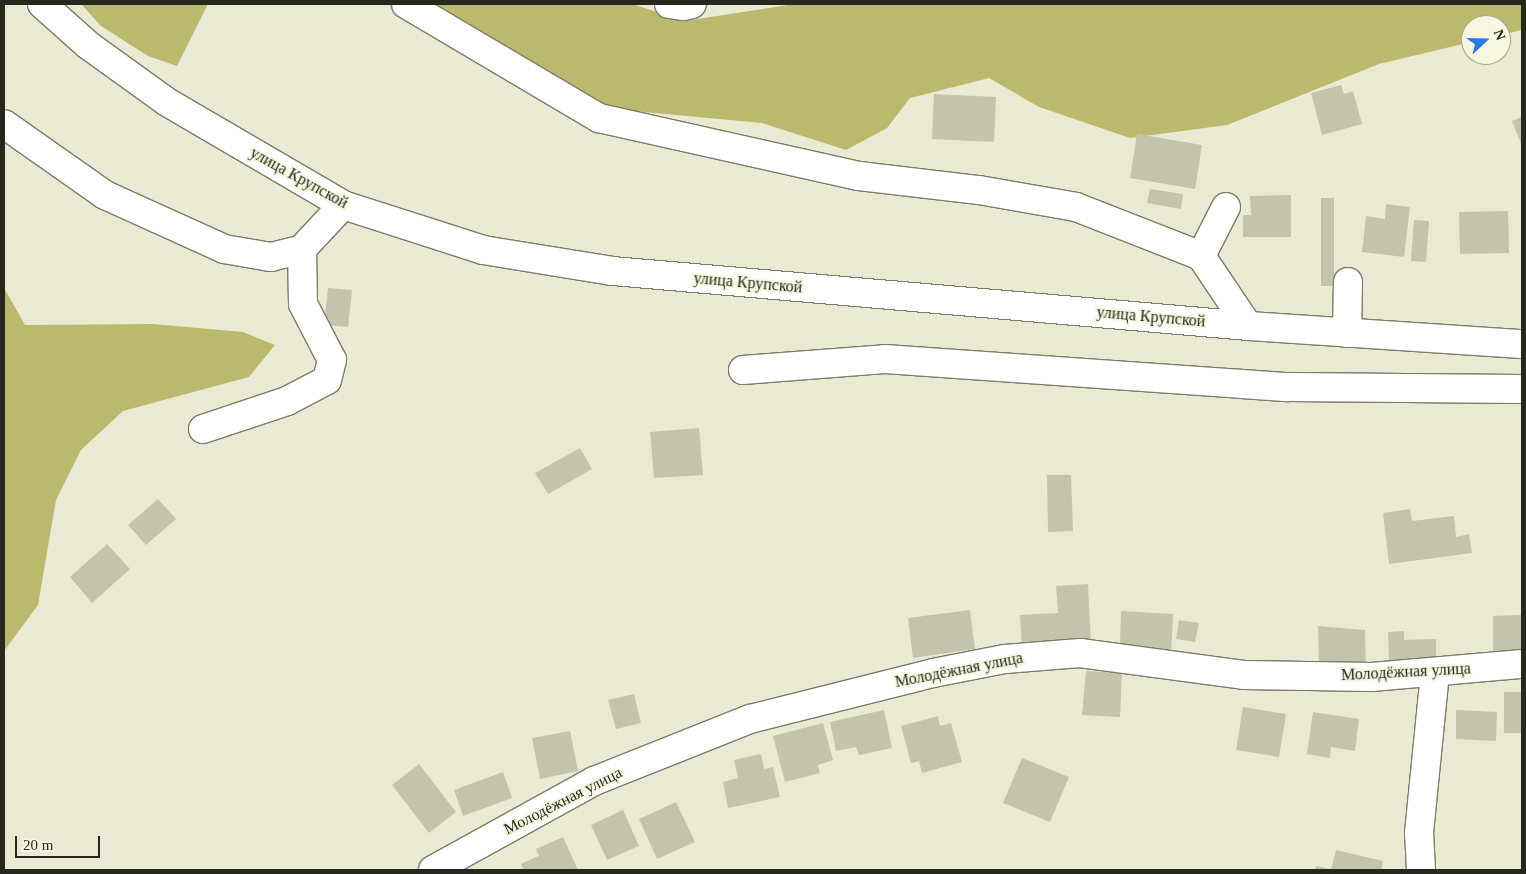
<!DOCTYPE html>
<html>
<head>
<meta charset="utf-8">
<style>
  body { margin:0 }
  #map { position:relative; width:1526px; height:874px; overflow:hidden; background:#eaead4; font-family:"Times New Roman",serif }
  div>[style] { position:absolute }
  .forest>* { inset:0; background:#bbb96e }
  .building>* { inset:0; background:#c4c4ae }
  .roads { filter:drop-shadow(1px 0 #7c7c68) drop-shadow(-1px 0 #7c7c68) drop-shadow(0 1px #7c7c68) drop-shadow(0 -1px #7c7c68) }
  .minor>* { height:28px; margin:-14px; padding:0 14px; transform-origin:14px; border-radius:14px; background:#fff }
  span { translate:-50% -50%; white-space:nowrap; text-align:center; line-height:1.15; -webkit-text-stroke:4px #f7f7e1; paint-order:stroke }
  .street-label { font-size:16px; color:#27271e }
  .frame { position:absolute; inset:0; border:5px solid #27271e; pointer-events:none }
  .north { position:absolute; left:1461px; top:15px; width:50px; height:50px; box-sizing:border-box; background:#f7f7e1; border:1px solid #a4a493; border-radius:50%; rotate:69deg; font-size:14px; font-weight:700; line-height:20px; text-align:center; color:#27271e }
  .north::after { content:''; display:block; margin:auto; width:18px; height:22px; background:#2a7be6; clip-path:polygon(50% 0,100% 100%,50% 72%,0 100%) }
  .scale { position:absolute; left:15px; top:836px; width:85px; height:22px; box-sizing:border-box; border:2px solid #27271e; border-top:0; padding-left:6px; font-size:15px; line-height:18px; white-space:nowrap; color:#27271e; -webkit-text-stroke:4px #f7f7e1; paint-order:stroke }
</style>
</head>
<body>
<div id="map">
  <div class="forest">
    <i style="clip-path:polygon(81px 4px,207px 4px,207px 6px,177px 66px,148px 56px,101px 26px)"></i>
    <i style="clip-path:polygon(437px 4px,632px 4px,685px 21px,795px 4px,1522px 4px,1522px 30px,1501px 35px,1501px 25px,1471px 25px,1471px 42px,1379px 64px,1227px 125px,1130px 138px,1039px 107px,989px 78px,910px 98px,887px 128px,846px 150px,762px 123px,579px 106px,464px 29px)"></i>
    <i style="clip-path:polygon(4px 288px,25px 325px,153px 324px,243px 332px,275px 345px,249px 377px,123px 411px,81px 450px,56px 500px,38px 605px,4px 651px)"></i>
  </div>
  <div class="building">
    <i style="clip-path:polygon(1341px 85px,1344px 94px,1353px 91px,1362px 124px,1322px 135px,1311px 93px)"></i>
    <i style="clip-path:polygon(934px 94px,996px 97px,994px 142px,932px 139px)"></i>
    <i style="clip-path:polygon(1522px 117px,1522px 146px,1512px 121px)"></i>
    <i style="clip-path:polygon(1137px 134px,1202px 145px,1195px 189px,1130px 178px)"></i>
    <i style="clip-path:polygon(1150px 189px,1183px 194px,1181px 209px,1147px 203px)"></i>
    <i style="clip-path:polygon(1291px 195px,1291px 237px,1243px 237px,1243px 215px,1251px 215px,1250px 196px)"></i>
    <i style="clip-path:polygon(1321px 198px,1334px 198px,1334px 286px,1321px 286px)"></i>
    <i style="clip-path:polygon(1386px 204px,1410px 207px,1404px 257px,1362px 252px,1366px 216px,1385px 219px)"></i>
    <i style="clip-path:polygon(1508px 211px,1509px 253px,1460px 254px,1459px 212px)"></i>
    <i style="clip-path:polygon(1414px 220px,1429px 221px,1426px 262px,1411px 261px)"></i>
    <i style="clip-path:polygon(328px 288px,352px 290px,348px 327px,324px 325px)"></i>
    <i style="clip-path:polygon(699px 428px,703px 475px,654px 478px,650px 432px)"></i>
    <i style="clip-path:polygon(580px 448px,592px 469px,548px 494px,535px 473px)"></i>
    <i style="clip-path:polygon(1047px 475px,1071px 475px,1073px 531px,1048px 532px)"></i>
    <i style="clip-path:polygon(158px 499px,176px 519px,146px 545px,128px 525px)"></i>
    <i style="clip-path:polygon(1410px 509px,1412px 521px,1454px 516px,1456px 537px,1469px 534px,1472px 553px,1389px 564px,1383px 513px)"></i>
    <i style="clip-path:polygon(107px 544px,130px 569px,92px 603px,70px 577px)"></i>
    <i style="clip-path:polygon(1088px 584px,1091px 643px,1022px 647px,1020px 615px,1058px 613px,1056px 586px)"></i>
    <i style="clip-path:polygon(970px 610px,975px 649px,913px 658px,908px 618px)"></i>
    <i style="clip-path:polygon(1121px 611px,1173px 614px,1171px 655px,1120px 647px)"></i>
    <i style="clip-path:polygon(1522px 615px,1522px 654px,1493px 655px,1493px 616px)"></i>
    <i style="clip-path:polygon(1179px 620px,1199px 623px,1195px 642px,1176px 639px)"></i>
    <i style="clip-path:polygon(1318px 626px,1365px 630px,1366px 670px,1319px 670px)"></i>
    <i style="clip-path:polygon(1404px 631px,1404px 640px,1436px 639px,1436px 659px,1389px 661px,1388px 632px)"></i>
    <i style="clip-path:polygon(1086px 671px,1122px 673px,1120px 717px,1082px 715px)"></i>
    <i style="clip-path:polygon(1504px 692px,1522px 692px,1522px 733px,1504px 733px)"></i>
    <i style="clip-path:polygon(634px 694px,641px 723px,616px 729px,608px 700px)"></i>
    <i style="clip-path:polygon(1243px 707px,1286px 714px,1279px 757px,1236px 750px)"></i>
    <i style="clip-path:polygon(884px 710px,892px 748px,859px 755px,856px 747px,836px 751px,830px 722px)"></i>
    <i style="clip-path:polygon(1456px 710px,1497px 712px,1496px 741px,1456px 739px)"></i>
    <i style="clip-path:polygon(1313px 712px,1359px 719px,1355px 751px,1331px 747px,1330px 758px,1307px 754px)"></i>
    <i style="clip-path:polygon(938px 716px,940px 726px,951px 723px,962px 762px,922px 773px,919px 761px,911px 763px,901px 726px)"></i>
    <i style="clip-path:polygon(823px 723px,833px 760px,818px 765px,820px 773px,785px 782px,773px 736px)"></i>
    <i style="clip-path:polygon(570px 731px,578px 771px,540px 779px,532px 738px)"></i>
    <i style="clip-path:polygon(761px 754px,764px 769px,773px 767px,780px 797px,728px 808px,723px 782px,738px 778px,734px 760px)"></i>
    <i style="clip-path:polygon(1022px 758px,1069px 777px,1050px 822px,1003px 803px)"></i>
    <i style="clip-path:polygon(419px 764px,456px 812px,429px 833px,392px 785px)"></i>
    <i style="clip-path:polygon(503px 772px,512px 798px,463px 816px,454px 790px)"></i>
    <i style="clip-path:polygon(676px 802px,695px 842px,657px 859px,639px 819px)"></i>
    <i style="clip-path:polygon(623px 810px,639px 846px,607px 860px,591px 825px)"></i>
    <i style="clip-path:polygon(563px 837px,578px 870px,524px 870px,521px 864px,539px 856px,536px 849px)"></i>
    <i style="clip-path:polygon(1336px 850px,1383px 861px,1381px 870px,1331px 870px)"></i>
    <i style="clip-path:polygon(1316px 866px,1330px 869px,1330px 870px,1315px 870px)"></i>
  </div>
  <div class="roads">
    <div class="minor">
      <i style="left:42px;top:4px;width:62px;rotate:41.7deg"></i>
      <i style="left:88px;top:45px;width:97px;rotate:35.8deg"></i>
      <i style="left:167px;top:102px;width:204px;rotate:30.3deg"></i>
      <i style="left:343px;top:205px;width:147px;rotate:17.8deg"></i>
      <i style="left:483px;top:250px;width:132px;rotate:9.2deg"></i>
      <i style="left:613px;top:271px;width:637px;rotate:4.95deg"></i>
      <i style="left:1248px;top:326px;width:275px;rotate:3.8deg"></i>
      <i style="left:406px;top:4px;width:224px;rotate:30.6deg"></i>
      <i style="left:599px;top:118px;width:266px;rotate:12.6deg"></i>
      <i style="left:859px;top:176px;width:121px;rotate:6.7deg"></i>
      <i style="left:979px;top:190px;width:98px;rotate:9.9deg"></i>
      <i style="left:1076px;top:207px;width:134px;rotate:21.4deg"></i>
      <i style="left:1201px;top:256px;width:84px;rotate:56.1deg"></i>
      <i style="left:669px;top:4px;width:15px;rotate:8deg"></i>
      <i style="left:684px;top:6px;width:8px;rotate:-14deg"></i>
      <i style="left:4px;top:124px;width:123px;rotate:35.1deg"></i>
      <i style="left:105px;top:195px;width:131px;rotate:24.4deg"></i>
      <i style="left:224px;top:249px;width:48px;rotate:9.7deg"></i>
      <i style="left:271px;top:257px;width:32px;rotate:-14deg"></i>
      <i style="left:302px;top:249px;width:60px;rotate:-47deg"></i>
      <i style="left:1201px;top:256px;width:55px;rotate:-63deg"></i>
      <i style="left:1347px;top:333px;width:51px;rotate:-88.9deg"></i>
      <i style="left:743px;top:370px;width:142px;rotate:-4.4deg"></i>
      <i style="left:885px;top:359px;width:404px;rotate:4deg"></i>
      <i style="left:1288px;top:387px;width:234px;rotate:0.5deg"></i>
      <i style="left:203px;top:429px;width:89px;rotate:-18.4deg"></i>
      <i style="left:287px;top:401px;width:45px;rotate:-27.7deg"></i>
      <i style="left:327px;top:380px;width:21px;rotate:-76deg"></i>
      <i style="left:332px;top:360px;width:63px;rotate:-117.4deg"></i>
      <i style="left:303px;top:304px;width:55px;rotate:-91deg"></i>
      <i style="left:433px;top:870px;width:184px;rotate:-28.9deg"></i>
      <i style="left:594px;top:781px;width:168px;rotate:-21.7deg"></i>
      <i style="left:750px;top:719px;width:189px;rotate:-14.1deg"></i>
      <i style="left:933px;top:673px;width:73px;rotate:-11deg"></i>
      <i style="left:1005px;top:659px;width:75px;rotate:-4.6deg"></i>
      <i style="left:1080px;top:653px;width:165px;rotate:7.6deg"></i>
      <i style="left:1244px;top:675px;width:128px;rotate:0.9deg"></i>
      <i style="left:1372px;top:677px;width:151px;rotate:-5deg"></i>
      <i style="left:1421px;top:870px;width:37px;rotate:-93deg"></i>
      <i style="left:1419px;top:833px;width:162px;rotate:-84.3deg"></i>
    </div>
  </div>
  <div class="street-label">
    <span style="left:299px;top:178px;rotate:29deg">улица Крупской</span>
    <span style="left:748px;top:283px;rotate:5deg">улица Крупской</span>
    <span style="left:1151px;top:317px;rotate:5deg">улица Крупской</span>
    <span style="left:959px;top:670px;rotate:-11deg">Молодёжная улица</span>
    <span style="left:1406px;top:672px;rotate:-3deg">Молодёжная улица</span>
    <span style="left:563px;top:801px;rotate:-27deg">Молодёжная улица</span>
  </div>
  <div class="frame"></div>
  <div class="north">N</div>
  <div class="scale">20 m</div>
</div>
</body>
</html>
